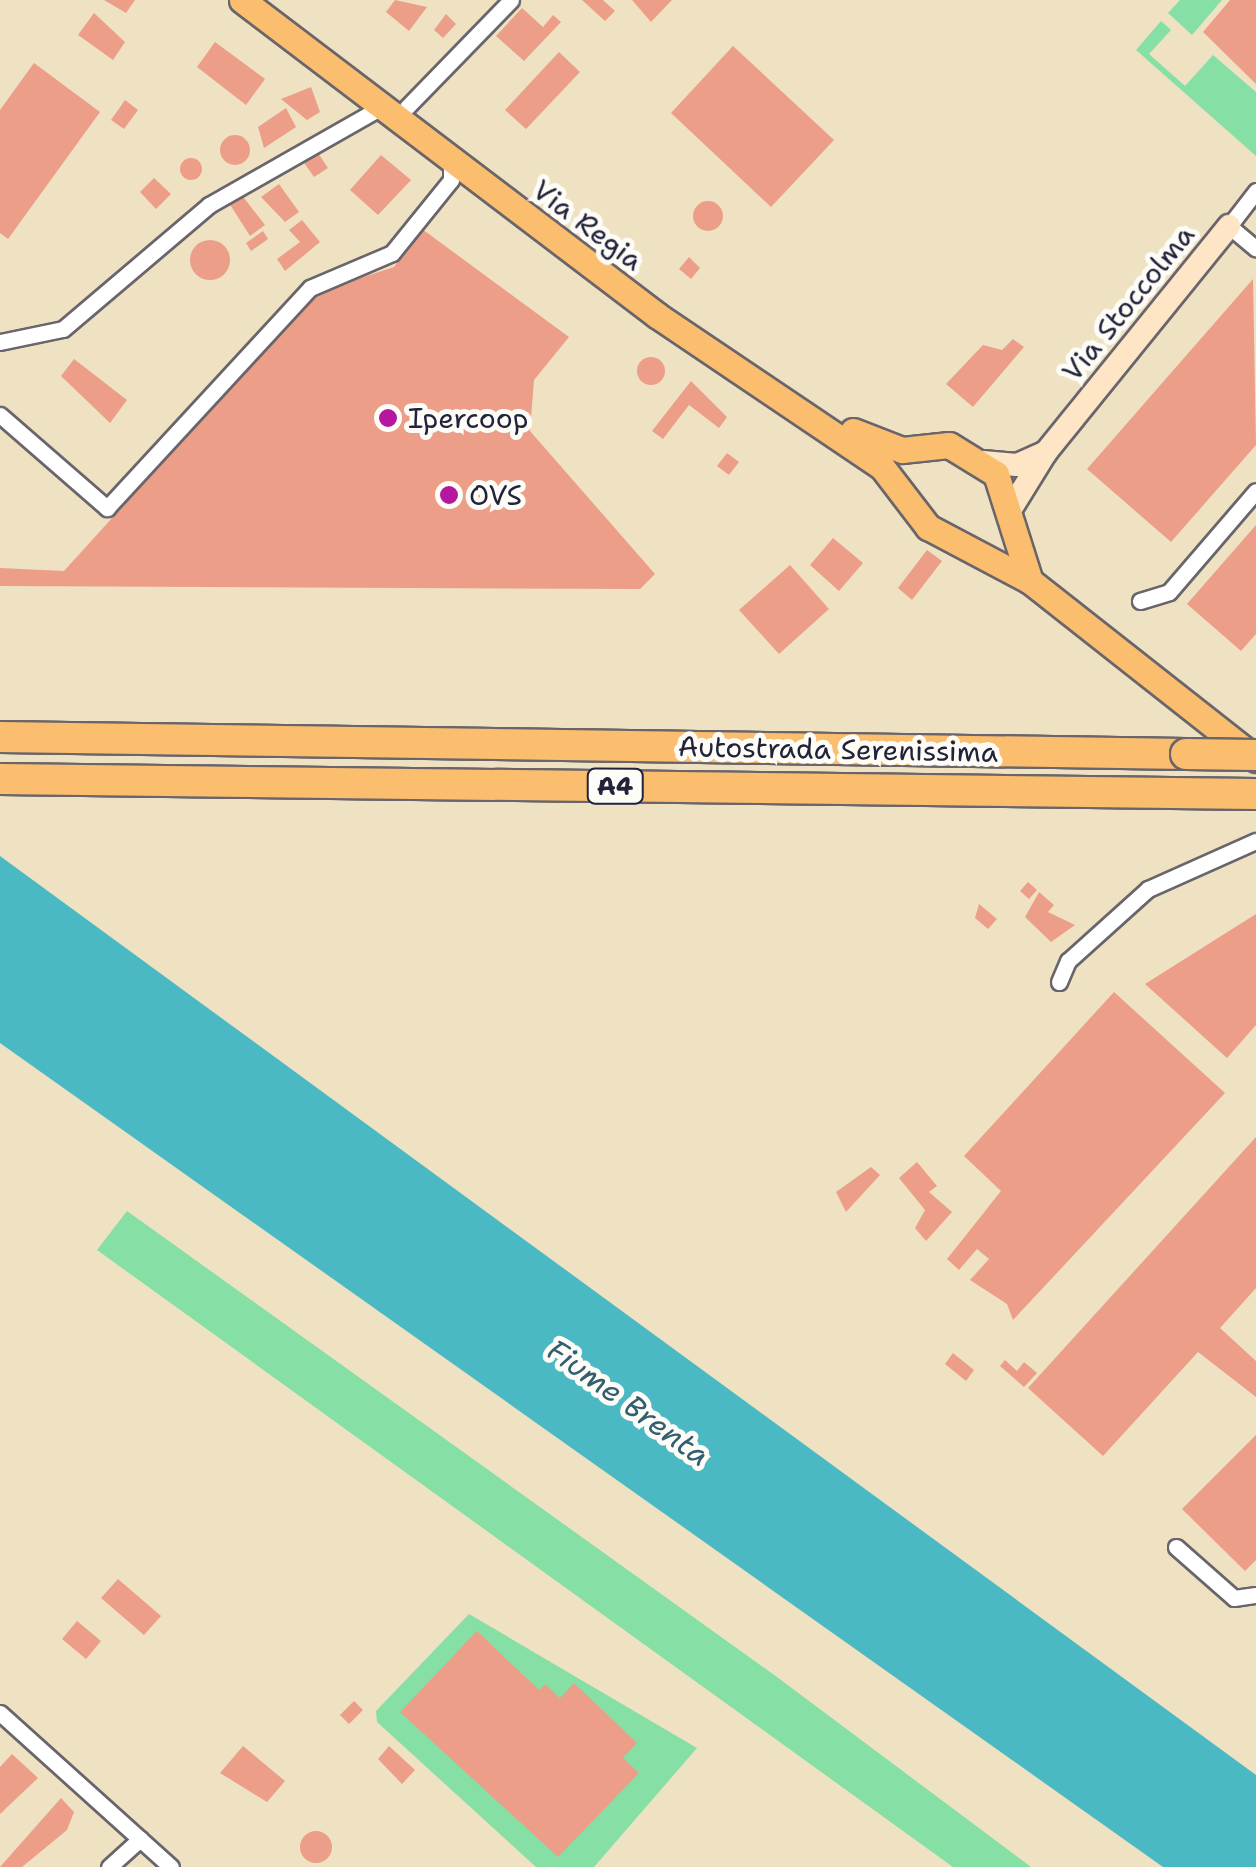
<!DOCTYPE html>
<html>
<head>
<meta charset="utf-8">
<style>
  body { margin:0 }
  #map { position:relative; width:1256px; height:1867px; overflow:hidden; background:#eee2c3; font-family:"Shantell Sans",sans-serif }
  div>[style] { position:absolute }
  .green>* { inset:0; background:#86dfa5 }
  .water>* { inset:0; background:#4bb9c3 }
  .building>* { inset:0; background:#ec9e88 }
  .round { border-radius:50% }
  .roads { filter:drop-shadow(2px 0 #69656b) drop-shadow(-2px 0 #69656b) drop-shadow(0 2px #69656b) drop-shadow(0 -2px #69656b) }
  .street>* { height:15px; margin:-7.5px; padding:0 7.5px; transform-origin:7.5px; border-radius:7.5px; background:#fff }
  .secondary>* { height:22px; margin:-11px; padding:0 11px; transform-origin:11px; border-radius:11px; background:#fde5c5 }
  .primary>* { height:25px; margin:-12.5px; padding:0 12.5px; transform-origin:12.5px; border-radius:12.5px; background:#fbbd6e }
  .highway>* { height:30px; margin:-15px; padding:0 15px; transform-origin:15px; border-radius:15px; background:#fbbd6e }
  .bridges { filter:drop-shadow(2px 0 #69656b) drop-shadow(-2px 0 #69656b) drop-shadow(0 2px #69656b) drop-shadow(0 -2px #69656b) }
  .highway-bridge>* { height:30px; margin:-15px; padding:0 15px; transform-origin:15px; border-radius:15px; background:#fbbd6e }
  .dots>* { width:28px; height:28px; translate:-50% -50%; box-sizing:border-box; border:5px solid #fdfcf7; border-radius:50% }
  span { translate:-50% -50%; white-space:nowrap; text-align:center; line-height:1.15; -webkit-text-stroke:10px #fdfcf7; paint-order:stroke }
  .shield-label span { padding:2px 8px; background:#fdfcf7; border:2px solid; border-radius:8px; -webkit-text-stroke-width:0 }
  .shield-label { font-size:25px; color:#22223b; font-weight:700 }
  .street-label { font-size:28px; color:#22223b }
  .poi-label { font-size:28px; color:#22223b }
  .left { translate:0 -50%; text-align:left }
  .water-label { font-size:30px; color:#325e71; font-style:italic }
</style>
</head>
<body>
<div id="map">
  <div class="green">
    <i style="clip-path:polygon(1180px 0,1222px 0,1192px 35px,1168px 13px)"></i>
    <i style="clip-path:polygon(1161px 21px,1171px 30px,1149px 54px,1185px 86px,1213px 55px,1256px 92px,1256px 156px,1136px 50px)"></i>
    <i style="clip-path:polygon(127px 1211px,777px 1677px,1031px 1867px,953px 1867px,97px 1250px)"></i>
    <i style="clip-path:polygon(469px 1614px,697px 1748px,594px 1867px,536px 1867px,377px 1722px,376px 1711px)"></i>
  </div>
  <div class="water">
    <i style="clip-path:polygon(0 856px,1256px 1775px,1256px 1867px,1163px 1867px,0 1043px)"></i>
  </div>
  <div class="building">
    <i style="clip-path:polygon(104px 0,135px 0,126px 13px)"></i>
    <i style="clip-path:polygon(395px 0,427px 7px,409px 31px,386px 12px)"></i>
    <i style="clip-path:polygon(582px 0,603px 0,615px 11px,605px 21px)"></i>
    <i style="clip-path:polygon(632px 0,672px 0,651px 22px)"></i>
    <i style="clip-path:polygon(1230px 0,1256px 0,1256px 84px,1203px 32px)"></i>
    <i style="clip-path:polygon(522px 8px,543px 27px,553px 15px,561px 22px,524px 61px,496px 36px)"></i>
    <i style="clip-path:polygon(94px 13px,125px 42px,113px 60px,78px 35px)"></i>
    <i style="clip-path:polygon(446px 14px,456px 24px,443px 38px,434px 30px)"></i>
    <i style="clip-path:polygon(215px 42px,265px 79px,246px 105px,197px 67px)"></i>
    <i style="clip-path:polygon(733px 46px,834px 140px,771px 207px,671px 113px)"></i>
    <i style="clip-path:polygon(559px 52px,580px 72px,526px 129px,505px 110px)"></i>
    <i style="clip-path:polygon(34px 63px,100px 112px,8px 239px,0 233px,0 110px)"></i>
    <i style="clip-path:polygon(311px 87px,320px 112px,307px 120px,281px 99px)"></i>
    <i style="clip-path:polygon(125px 100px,138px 110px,124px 129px,111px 120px)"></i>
    <i style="clip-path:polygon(286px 108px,296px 127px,264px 148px,258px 127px)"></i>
    <i class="round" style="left:220px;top:135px;width:30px;height:30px"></i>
    <i style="clip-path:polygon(316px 150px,328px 168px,314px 177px,302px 160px)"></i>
    <i style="clip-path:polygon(381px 155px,411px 180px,378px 215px,350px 190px)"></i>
    <i class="round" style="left:180px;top:158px;width:22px;height:22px"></i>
    <i style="clip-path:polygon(154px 178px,171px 194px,156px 209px,140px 192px)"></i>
    <i style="clip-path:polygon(279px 184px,299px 212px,285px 222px,261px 197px)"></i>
    <i style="clip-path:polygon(241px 194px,265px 225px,250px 236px,229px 203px)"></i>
    <i class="round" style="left:693px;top:201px;width:30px;height:30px"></i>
    <i style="clip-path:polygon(302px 220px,320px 242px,285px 271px,277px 259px,300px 242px,289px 230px)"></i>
    <i style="clip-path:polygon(422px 229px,569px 337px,534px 380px,530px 431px,655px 574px,640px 589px,0 586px,0 568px,64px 571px,317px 292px,394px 267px)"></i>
    <i style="clip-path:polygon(263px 231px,268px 239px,251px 251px,246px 243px)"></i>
    <i class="round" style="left:190px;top:240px;width:40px;height:40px"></i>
    <i style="clip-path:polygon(689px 257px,700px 268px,691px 279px,679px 269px)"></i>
    <i style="clip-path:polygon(1253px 279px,1256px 445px,1171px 542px,1087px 469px)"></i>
    <i style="clip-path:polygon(1013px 339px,1024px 347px,973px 407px,946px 384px,983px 345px,1002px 350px)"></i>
    <i class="round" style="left:637px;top:357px;width:28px;height:28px"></i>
    <i style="clip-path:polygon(74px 359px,127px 400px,110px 423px,61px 376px)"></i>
    <i style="clip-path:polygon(691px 381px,727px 417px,719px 428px,689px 405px,663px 439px,652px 431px)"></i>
    <i style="clip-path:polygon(727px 453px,739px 462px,729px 475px,717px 466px)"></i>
    <i style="clip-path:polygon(1256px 525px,1256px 634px,1241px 651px,1187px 604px)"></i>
    <i style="clip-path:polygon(833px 538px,863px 563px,839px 591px,810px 565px)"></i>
    <i style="clip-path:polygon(927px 550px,942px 561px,912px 600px,898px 588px)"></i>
    <i style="clip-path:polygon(790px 565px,829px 609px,779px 654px,739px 610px)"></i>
    <i style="clip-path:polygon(1028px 882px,1037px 890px,1029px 899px,1020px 891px)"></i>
    <i style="clip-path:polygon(1039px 892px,1054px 905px,1048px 912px,1075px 925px,1051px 942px,1025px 917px)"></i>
    <i style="clip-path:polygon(979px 904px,997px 919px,988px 929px,975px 918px)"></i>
    <i style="clip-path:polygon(1256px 914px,1256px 1025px,1227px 1058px,1145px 984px)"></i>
    <i style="clip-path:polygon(1114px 992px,1225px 1093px,1013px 1320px,1007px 1304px,970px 1280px,989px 1259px,977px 1249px,959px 1270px,947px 1259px,1001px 1191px,964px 1156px)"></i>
    <i style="clip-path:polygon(1256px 1137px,1256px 1288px,1220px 1328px,1256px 1361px,1256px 1397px,1198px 1352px,1103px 1456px,1028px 1388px)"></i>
    <i style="clip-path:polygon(917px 1162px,937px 1186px,929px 1192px,952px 1212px,926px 1241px,915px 1228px,925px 1210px,899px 1178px)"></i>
    <i style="clip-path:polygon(871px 1167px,880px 1175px,846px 1212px,836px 1192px)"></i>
    <i style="clip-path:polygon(953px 1353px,974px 1370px,966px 1381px,945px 1364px)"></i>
    <i style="clip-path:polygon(1005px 1360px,1017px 1371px,1024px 1362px,1037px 1373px,1024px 1387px,1000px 1366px)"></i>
    <i style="clip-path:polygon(1256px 1435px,1256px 1560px,1245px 1571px,1182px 1509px)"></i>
    <i style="clip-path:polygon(118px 1579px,161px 1616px,144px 1635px,101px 1598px)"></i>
    <i style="clip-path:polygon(77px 1621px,101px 1641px,86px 1659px,62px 1639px)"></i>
    <i style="clip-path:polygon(477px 1631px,539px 1690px,545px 1684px,560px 1698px,574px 1683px,637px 1743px,623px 1758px,639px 1773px,558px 1857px,400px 1712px)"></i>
    <i style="clip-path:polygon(354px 1701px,363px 1710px,349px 1724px,340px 1715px)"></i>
    <i style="clip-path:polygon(243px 1746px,285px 1781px,267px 1802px,220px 1773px)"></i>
    <i style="clip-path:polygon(389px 1746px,415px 1770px,402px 1784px,378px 1759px)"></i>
    <i style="clip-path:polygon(12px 1754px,38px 1778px,0 1814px,0 1767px)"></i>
    <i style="clip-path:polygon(61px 1798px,74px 1812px,67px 1830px,22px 1867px,0 1867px)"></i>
    <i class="round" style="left:300px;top:1831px;width:32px;height:32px"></i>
  </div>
  <div class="roads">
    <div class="street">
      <i style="left:407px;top:107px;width:149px;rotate:-45.8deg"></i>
      <i style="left:1256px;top:191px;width:44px;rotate:127.6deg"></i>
      <i style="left:1229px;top:226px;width:35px;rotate:40deg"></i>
      <i style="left:0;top:342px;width:64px;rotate:-11.7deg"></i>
      <i style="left:63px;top:329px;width:192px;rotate:-40.3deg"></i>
      <i style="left:209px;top:205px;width:200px;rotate:-29.6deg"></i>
      <i style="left:0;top:415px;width:142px;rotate:41deg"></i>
      <i style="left:107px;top:508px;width:299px;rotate:-47.3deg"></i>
      <i style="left:310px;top:288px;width:89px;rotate:-23.1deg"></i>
      <i style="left:392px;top:253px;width:94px;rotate:-51.1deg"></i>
      <i style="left:451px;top:180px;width:22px;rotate:-90deg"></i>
      <i style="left:1140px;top:601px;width:30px;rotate:-17deg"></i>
      <i style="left:1169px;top:592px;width:133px;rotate:-49.3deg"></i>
      <i style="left:1059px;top:982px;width:23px;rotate:-67deg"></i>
      <i style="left:1068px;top:961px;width:108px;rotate:-42deg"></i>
      <i style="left:1148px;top:889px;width:118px;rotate:-24deg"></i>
      <i style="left:1176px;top:1547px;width:77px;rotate:41.3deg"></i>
      <i style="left:1234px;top:1598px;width:22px;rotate:-8deg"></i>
      <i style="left:0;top:1713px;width:230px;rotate:42deg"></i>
      <i style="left:109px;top:1867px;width:42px;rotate:-42.1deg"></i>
    </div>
    <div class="secondary">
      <i style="left:983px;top:462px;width:34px;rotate:5deg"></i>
      <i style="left:1017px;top:465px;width:32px;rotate:-24deg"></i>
      <i style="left:1012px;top:507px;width:65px;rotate:-58.3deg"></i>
      <i style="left:1046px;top:452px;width:291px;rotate:-51deg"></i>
    </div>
    <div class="primary">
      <i style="left:242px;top:0;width:522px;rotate:37.22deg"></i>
      <i style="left:658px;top:316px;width:270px;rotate:34deg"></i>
      <i style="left:882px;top:467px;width:76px;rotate:52.5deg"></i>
      <i style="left:928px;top:527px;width:115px;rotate:27.9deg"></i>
      <i style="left:1030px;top:581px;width:288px;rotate:38.2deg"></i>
      <i style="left:853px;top:431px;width:53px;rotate:21.2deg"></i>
      <i style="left:902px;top:450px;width:47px;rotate:-6.1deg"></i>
      <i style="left:949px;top:445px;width:55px;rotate:31.7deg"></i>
      <i style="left:996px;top:474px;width:112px;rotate:72.4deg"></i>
    </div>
    <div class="highway">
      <i style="left:0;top:737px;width:1186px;rotate:0.82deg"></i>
      <i style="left:0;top:779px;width:1256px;rotate:0.68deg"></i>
    </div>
  </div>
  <div class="bridges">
    <div class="highway-bridge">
      <i style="left:1186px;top:754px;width:70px;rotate:0.8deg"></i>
    </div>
  </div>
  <div class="dots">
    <i style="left:388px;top:418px;background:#b5179e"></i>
    <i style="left:449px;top:495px;background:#b5179e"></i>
  </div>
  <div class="shield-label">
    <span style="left:615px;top:786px">A4</span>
  </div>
  <div class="street-label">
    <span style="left:588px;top:225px;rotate:37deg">Via Regia</span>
    <span style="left:1128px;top:303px;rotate:-51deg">Via Stoccolma</span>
    <span style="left:838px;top:749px;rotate:1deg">Autostrada Serenissima</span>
  </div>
  <div class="poi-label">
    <span class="left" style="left:408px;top:418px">Ipercoop</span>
    <span class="left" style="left:469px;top:495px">OVS</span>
  </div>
  <div class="water-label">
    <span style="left:628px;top:1403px;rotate:36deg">Fiume Brenta</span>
  </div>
</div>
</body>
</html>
